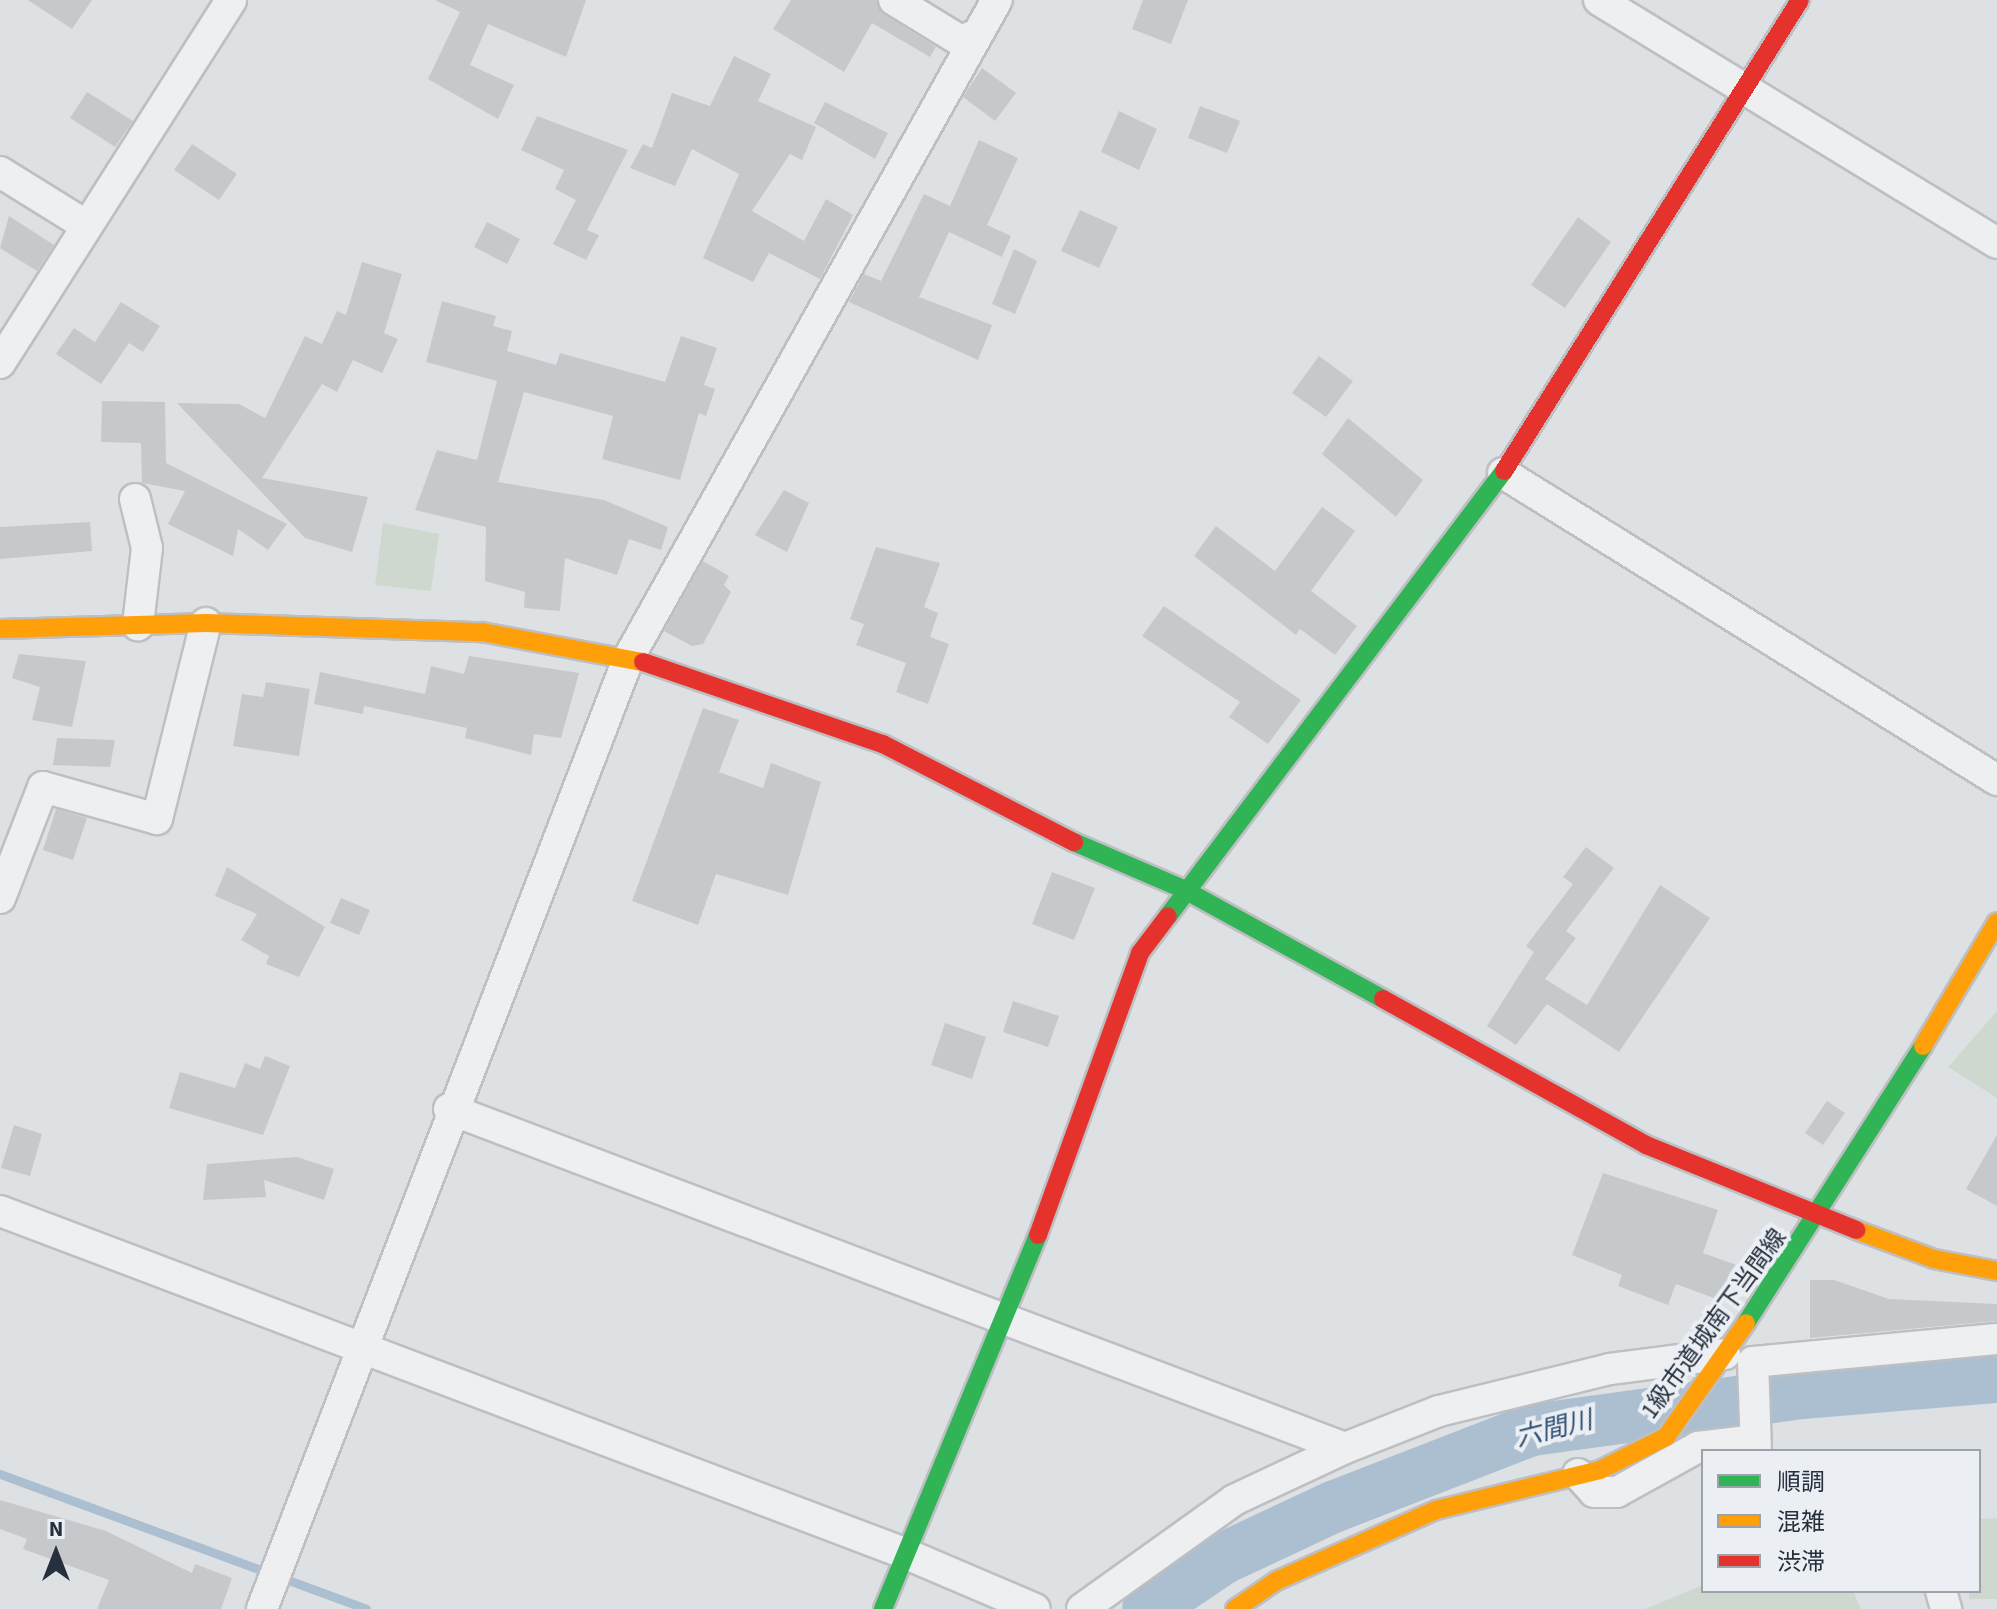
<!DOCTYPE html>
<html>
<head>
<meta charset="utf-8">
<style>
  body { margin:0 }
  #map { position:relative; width:1997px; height:1609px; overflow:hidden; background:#dee1e4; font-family:"Source Sans 3","Noto Sans JP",sans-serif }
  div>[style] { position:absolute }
  .green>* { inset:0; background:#cfd8cf }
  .stream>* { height:9px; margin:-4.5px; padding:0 4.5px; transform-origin:4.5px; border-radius:4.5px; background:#acbfd0 }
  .river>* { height:52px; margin:-26px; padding:0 26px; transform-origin:26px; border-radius:26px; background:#acbfd0 }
  .building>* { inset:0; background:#c6c9cc }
  .roads { filter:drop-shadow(2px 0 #bdbfc2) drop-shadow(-2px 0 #bdbfc2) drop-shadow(0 2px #bdbfc2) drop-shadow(0 -2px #bdbfc2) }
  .street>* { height:30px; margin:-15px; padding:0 15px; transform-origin:15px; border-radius:15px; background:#edeff1 }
  .fast>* { height:18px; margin:-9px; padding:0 9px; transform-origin:9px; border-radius:9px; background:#30b455 }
  .slow>* { height:18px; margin:-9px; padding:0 9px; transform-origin:9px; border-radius:9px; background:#ff9f0a }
  .jam>* { height:18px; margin:-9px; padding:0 9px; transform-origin:9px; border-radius:9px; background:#e5322d }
  span { translate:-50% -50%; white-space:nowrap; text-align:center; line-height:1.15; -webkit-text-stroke:8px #ebeff4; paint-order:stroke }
  .street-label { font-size:24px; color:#262f3c }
  .water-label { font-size:26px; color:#305070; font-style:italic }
  .legend { position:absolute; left:1701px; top:1449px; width:280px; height:144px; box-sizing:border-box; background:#ebeff4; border:2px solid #9ca2aa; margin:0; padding:10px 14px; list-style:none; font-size:24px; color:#262f3c }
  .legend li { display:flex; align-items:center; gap:16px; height:40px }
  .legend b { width:40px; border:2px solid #9ca2aa }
  .north { position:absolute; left:16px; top:1513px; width:80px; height:80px; -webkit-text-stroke:6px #ebeff4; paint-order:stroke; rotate:0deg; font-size:22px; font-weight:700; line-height:32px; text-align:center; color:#262f3c }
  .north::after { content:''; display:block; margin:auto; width:28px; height:36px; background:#262f3c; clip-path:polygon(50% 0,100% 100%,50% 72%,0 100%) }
</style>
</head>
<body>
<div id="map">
  <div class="green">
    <i style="clip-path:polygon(383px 523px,439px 534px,431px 591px,375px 585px)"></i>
    <i style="clip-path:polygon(1997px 1011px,1997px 1098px,1948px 1067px)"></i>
    <i style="clip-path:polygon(1997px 1518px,1997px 1599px,1969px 1599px,1969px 1591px,1979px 1591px,1979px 1519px)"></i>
    <i style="clip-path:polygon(1703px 1585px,1703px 1591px,1853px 1591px,1861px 1609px,1645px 1609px)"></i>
  </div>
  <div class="stream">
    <i style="left:0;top:1474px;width:390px;rotate:20.2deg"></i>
  </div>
  <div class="river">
    <i style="left:1148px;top:1609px;width:89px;rotate:-34deg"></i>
    <i style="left:1222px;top:1559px;width:123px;rotate:-25.1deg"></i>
    <i style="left:1333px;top:1507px;width:213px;rotate:-21.2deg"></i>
    <i style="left:1532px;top:1430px;width:273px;rotate:-7.8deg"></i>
    <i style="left:1802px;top:1393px;width:196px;rotate:-4.7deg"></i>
  </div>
  <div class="building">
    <i style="clip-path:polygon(28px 0,92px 0,72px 29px)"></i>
    <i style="clip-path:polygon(435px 0,586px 0,566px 57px,488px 24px,470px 65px,514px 85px,498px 119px,428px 79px,460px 12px)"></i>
    <i style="clip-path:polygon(791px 0,876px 0,885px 15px,936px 47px,930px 57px,872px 23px,844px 72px,773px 29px)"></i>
    <i style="clip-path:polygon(1143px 0,1188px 0,1171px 44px,1132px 29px)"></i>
    <i style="clip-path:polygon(734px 56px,771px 74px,758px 101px,816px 127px,802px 160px,790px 154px,752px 211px,804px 241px,826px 199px,853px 215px,820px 279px,769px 253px,753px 282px,703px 258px,739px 174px,692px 149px,675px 186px,630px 168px,643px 144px,652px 148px,672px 93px,710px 106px)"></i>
    <i style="clip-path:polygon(982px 68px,1016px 93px,995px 121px,963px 97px)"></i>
    <i style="clip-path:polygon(87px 92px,133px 121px,115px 147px,70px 118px)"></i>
    <i style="clip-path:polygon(825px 102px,888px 133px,875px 159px,814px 123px)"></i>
    <i style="clip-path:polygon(1200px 106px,1240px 121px,1227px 153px,1188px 138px)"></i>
    <i style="clip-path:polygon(1119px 111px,1157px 129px,1139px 170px,1101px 152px)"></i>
    <i style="clip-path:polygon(537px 116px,628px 150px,587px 230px,599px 235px,586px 260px,553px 244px,576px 200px,555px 189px,564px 170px,521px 150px)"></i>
    <i style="clip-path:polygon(979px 140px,1018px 158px,987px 225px,1011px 236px,1002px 257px,949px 232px,919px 297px,992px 325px,978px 360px,849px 302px,864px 274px,881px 281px,924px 194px,950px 206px)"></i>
    <i style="clip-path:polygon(192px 144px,237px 174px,219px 200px,174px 170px)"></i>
    <i style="clip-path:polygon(1080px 210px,1118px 227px,1099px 268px,1061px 251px)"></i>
    <i style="clip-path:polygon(9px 216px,54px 245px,37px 271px,0 248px)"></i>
    <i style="clip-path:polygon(1578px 217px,1611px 242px,1565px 308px,1531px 285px)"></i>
    <i style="clip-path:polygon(487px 222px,520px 239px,507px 264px,474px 247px)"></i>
    <i style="clip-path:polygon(1014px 249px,1037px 261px,1015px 314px,992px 304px)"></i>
    <i style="clip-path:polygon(362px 262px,402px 274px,384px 333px,398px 339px,382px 373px,353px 360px,337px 392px,322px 384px,262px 478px,368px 497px,352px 552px,305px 538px,177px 403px,239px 404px,265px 418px,305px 336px,322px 344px,337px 311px,346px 315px)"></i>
    <i style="clip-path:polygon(442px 301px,496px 316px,493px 326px,512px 331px,507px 351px,556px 365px,560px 353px,665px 382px,681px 336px,717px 348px,704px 385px,715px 389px,706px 416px,699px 413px,680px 480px,602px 459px,613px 416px,524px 392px,498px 482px,604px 500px,668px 527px,661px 550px,629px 539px,617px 575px,565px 558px,560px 611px,524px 608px,525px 592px,485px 581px,486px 527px,415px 510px,437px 450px,477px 460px,497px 381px,426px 362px)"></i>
    <i style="clip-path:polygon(121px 302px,160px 326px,143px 352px,129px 343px,101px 384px,56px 354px,74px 328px,95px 342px)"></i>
    <i style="clip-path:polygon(1319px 356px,1353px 381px,1326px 417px,1292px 393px)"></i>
    <i style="clip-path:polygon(102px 401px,165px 402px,166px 463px,287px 524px,268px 550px,238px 529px,233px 556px,168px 524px,185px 491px,142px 483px,141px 443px,101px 442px)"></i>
    <i style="clip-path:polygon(1348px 418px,1423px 480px,1396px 517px,1322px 454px)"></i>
    <i style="clip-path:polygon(784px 490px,809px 503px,787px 552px,755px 535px)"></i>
    <i style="clip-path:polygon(1322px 507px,1355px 531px,1311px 591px,1357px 626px,1335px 655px,1300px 629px,1296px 635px,1194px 556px,1216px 526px,1275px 571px)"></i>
    <i style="clip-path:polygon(90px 522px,92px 551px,0 559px,0 527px)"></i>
    <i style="clip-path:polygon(876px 547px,940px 563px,924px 607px,938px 613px,930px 637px,949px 644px,928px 704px,896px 692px,906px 663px,856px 645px,864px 624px,850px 619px)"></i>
    <i style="clip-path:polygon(703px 561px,729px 576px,724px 585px,731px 592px,703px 644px,692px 646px,664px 631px)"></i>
    <i style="clip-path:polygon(1164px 606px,1301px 700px,1268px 744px,1229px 717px,1240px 702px,1142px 636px)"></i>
    <i style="clip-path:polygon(19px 654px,86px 661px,72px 727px,32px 720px,40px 687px,12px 678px)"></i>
    <i style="clip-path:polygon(469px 656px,579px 673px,561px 738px,534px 734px,531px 755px,465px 738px,467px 728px,364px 706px,363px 714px,314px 704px,320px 672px,425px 694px,431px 666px,464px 674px)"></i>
    <i style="clip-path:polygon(266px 682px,310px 689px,299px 756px,233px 746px,242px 694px,263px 697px)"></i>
    <i style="clip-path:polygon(703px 708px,739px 720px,719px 772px,763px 788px,771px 763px,821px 782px,788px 895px,716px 874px,698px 925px,632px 901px)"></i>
    <i style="clip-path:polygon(57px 738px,115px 740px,110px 767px,53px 765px)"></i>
    <i style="clip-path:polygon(56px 809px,87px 818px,73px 860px,43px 850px)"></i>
    <i style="clip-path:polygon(1586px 847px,1614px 868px,1566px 931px,1576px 938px,1545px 979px,1587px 1005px,1660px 885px,1710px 918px,1619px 1052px,1547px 1004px,1516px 1045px,1487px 1026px,1534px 952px,1526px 946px,1573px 884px,1563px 877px)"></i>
    <i style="clip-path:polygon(227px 867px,325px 927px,299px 977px,266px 964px,269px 956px,241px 940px,257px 914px,215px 896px)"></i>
    <i style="clip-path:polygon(1052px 872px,1095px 888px,1074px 940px,1032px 924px)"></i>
    <i style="clip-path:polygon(341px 898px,370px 910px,359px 935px,330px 923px)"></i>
    <i style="clip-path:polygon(1013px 1001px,1059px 1016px,1048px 1047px,1003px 1032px)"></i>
    <i style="clip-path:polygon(945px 1023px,986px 1037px,972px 1079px,931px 1065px)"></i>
    <i style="clip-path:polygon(265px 1056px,290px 1066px,263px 1135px,169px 1108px,180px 1072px,235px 1088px,245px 1063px,260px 1069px)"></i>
    <i style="clip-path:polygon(1827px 1101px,1845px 1113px,1823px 1145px,1805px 1133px)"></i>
    <i style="clip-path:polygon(14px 1125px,42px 1134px,30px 1176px,1px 1168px)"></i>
    <i style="clip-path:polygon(1997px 1135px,1997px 1206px,1966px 1189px)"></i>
    <i style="clip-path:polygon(297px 1157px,334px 1169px,324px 1200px,264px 1180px,266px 1197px,203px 1200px,207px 1164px)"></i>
    <i style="clip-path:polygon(1603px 1173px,1718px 1210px,1703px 1253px,1753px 1271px,1730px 1304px,1676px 1284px,1668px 1305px,1618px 1286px,1622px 1275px,1572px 1255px)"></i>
    <i style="clip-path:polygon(1810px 1280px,1834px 1280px,1889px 1299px,1997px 1304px,1997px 1321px,1810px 1338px)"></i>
    <i style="clip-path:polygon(0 1500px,106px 1531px,192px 1573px,195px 1564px,232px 1578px,221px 1609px,97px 1609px,109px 1580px,23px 1549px,27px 1539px,0 1529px)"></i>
  </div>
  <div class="roads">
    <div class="street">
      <i style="left:894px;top:0;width:79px;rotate:31.5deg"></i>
      <i style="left:961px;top:41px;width:13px;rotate:-23deg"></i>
      <i style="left:1599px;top:0;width:466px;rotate:31.4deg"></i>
      <i style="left:0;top:172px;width:99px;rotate:31.8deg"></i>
      <i style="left:0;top:363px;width:430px;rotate:-57.5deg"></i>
      <i style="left:1503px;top:473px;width:582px;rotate:31.86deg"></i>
      <i style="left:135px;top:499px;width:50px;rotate:76.2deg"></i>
      <i style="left:147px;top:548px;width:78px;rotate:96.7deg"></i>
      <i style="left:0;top:898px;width:119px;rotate:-68.8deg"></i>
      <i style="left:43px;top:787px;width:118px;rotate:15.7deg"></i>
      <i style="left:157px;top:819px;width:202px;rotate:-76deg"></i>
      <i style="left:449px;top:1109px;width:958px;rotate:20.72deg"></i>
      <i style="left:0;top:1211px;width:967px;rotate:20.72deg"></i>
      <i style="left:904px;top:1553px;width:142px;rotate:23.1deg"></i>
      <i style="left:1756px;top:1451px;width:89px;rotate:-91.9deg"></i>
      <i style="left:1753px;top:1362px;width:245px;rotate:-5.4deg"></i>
      <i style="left:1578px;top:1474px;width:24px;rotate:48deg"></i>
      <i style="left:1594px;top:1492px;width:23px"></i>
      <i style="left:1617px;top:1492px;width:93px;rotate:-29.1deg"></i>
      <i style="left:1698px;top:1447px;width:57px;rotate:-7deg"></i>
      <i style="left:1941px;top:1591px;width:19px;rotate:74deg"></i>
      <i style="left:262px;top:1609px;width:1020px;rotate:-68.92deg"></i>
      <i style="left:629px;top:657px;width:753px;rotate:-60.75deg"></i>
      <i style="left:1082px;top:1609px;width:187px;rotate:-35.6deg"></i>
      <i style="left:1234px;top:1500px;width:123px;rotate:-25.1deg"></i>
      <i style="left:1345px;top:1448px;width:101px;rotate:-21.5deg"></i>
      <i style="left:1439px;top:1411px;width:176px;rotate:-13.8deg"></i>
      <i style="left:1610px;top:1369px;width:116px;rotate:-7.4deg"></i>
    </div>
    <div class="fast">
      <i style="left:1074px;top:842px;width:119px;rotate:23.3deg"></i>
      <i style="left:1183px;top:889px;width:228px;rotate:28.8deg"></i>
      <i style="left:1168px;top:916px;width:558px;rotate:-52.95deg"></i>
      <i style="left:1746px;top:1323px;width:329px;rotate:-57.4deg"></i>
      <i style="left:883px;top:1609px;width:405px;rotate:-67.5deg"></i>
    </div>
    <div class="slow">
      <i style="left:0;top:629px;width:206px;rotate:-1.7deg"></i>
      <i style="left:206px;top:623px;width:276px;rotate:1.9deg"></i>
      <i style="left:482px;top:632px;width:164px;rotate:10.6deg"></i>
      <i style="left:1923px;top:1046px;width:144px;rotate:-59.2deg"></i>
      <i style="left:1856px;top:1230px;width:83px;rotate:20.4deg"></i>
      <i style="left:1934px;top:1259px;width:64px;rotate:10.8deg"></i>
      <i style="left:1235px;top:1609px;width:50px;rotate:-34.3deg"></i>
      <i style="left:1276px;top:1581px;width:175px;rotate:-23.9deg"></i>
      <i style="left:1436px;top:1510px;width:169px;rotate:-13.7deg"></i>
      <i style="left:1600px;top:1470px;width:74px;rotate:-26.6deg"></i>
      <i style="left:1666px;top:1437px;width:139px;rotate:-54.9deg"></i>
    </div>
    <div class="jam">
      <i style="left:1504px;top:471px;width:556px;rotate:-57.85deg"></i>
      <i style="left:643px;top:662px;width:254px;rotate:18.9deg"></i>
      <i style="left:883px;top:744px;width:215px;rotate:27.2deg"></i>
      <i style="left:1383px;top:999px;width:301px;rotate:29deg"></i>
      <i style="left:1646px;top:1145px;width:227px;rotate:22deg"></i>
      <i style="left:1038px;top:1235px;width:300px;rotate:-70.1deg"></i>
      <i style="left:1140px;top:953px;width:46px;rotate:-52.9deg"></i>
    </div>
  </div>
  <div class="street-label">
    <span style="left:1714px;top:1324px;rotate:-54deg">1級市道城南下当間線</span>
  </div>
  <div class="water-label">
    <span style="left:1554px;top:1429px;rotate:-14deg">六間川</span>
  </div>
  <ul class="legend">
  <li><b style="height:10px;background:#30b455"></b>順調</li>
  <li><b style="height:10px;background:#ff9f0a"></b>混雑</li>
  <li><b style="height:10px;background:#e5322d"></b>渋滞</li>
  </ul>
  <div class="north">N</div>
</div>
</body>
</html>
